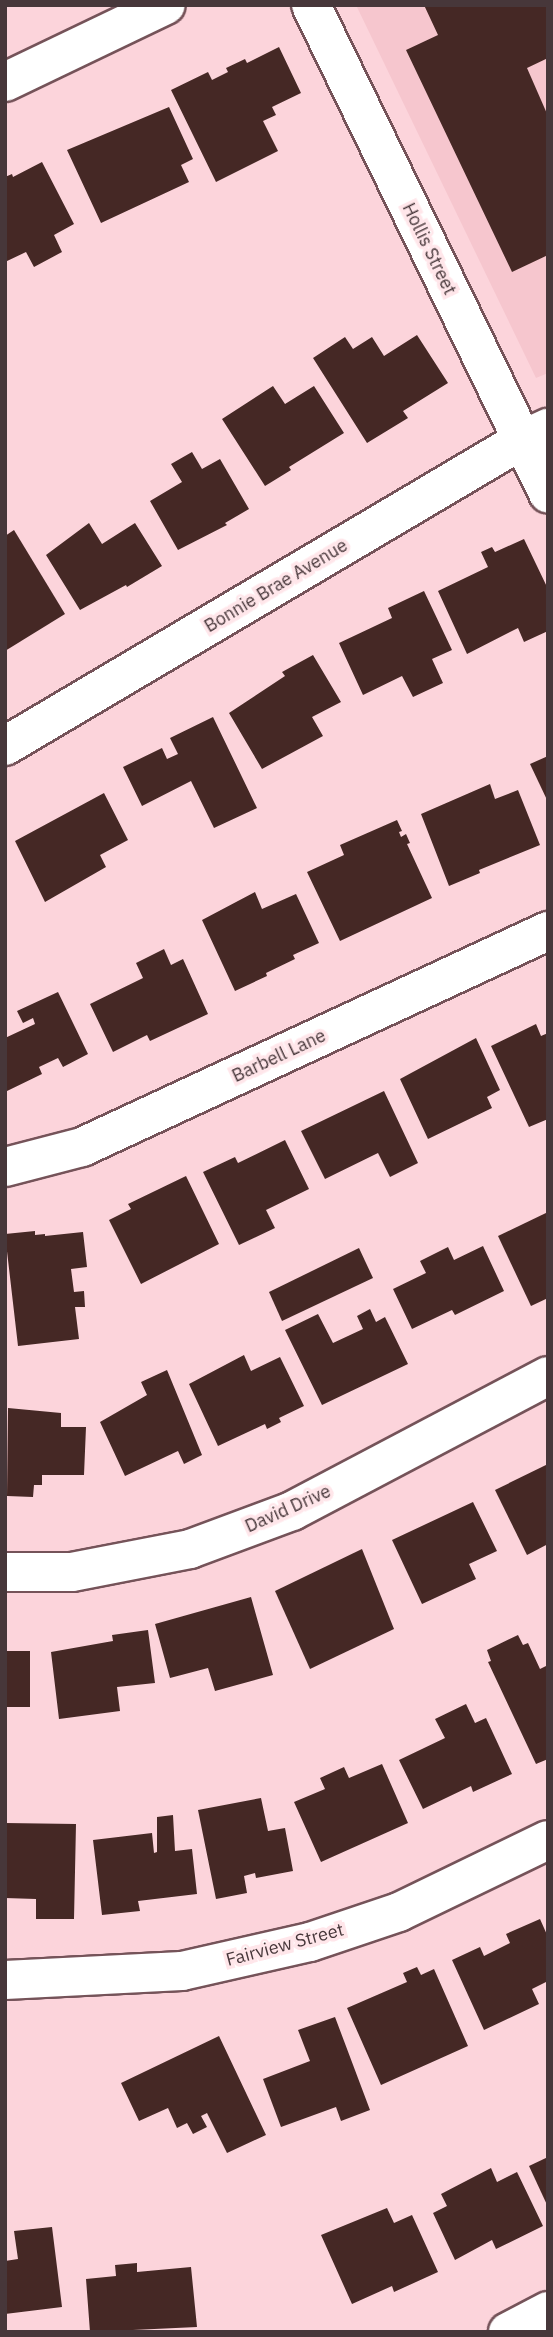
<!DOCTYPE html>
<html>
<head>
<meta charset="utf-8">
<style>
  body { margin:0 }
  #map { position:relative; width:553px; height:2337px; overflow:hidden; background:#fcd4db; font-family:"IBM Plex Sans",sans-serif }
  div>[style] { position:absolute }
  .built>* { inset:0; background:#f6c6ce }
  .building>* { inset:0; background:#452825 }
  .roads { filter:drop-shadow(2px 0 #755359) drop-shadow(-2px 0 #755359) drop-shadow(0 2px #755359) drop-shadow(0 -2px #755359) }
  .minor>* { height:38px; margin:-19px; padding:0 19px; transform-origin:19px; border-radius:19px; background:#fff }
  span { translate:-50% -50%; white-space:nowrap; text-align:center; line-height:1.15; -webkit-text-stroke:7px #ffe6ea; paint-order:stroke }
  .street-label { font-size:18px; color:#47373a }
  .frame { position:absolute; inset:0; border:7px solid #47373a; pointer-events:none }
</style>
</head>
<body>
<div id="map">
  <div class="built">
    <i style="clip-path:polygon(356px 5px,548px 5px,548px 373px,536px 378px)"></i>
  </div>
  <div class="building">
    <i style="clip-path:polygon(424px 5px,548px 5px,548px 58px,527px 68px,548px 116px,548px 255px,512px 272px,406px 50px,438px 35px)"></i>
    <i style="clip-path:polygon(279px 47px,301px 93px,272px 107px,276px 115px,263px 121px,278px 151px,216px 182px,171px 90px,208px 72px,212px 80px,228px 72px,226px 68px,245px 59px,247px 63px)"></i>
    <i style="clip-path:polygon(169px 107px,193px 159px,181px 165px,189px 182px,101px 223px,67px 150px)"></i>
    <i style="clip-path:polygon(42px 162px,74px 224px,54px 235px,62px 252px,34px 267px,26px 252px,5px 262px,5px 177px,12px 174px,13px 177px)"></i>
    <i style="clip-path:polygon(417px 335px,448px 383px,403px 411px,408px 418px,367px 443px,313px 358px,345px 337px,353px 349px,372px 337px,384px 356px)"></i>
    <i style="clip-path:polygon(273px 386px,285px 404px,314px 386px,344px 433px,289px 467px,291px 470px,265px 486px,222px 419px)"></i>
    <i style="clip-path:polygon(192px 452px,202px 469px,220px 459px,249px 509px,225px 523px,227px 525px,178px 550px,150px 501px,182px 482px,171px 464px)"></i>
    <i style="clip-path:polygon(89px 523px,102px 544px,135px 523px,162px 566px,127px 587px,126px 585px,80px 610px,46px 555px)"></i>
    <i style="clip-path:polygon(14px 530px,65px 614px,5px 651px,5px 536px)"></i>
    <i style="clip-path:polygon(524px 539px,548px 589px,548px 631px,524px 642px,518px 628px,467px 654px,438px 591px,488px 567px,481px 552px,492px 547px,495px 552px)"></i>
    <i style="clip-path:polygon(424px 591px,452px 650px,432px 659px,443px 683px,413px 697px,402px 676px,363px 695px,339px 643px,392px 618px,388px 608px)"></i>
    <i style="clip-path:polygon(313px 655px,341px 702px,312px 717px,323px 736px,262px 769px,229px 713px,285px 676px,282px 672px)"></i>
    <i style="clip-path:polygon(213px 717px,257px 808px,214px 828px,191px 781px,142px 806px,123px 767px,162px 748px,167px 759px,178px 754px,170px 738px)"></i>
    <i style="clip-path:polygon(548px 756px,548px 802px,530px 764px)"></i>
    <i style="clip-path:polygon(490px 784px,495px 799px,518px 790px,540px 845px,479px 870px,480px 873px,449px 886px,421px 814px)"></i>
    <i style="clip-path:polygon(104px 793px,128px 840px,100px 855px,106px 867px,45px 902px,15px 841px)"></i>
    <i style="clip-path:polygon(397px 820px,402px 831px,399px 832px,401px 837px,406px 834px,410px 843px,407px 844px,432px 898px,340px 941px,307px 872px,344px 855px,340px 845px)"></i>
    <i style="clip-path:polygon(255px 892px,262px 909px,296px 894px,319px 943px,293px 955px,295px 959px,266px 973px,267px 976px,235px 991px,202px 920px)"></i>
    <i style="clip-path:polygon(164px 949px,171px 965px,183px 959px,208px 1014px,150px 1041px,147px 1035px,113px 1052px,90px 1004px,143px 978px,136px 963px)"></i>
    <i style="clip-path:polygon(58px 992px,88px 1054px,63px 1067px,58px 1058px,39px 1067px,42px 1074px,5px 1092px,5px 1038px,35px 1024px,33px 1018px,23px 1023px,17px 1011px)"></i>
    <i style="clip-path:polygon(536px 1024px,541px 1036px,548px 1033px,548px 1119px,529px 1127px,491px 1046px)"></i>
    <i style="clip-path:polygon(476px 1038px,500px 1090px,487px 1097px,492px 1108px,428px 1139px,400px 1079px)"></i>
    <i style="clip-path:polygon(384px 1091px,418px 1163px,390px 1177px,378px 1153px,325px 1179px,301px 1131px)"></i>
    <i style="clip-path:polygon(285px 1140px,309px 1189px,266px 1210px,275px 1228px,239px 1245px,203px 1172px,235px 1157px,238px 1163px)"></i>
    <i style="clip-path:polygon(186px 1176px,219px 1244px,141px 1284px,109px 1220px,131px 1209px,128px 1204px)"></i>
    <i style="clip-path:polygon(548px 1212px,548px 1298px,531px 1306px,498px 1236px)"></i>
    <i style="clip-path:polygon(35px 1231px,35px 1235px,45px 1234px,45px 1236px,83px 1232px,87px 1267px,71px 1269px,74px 1292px,84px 1291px,85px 1307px,75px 1307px,79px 1339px,18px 1346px,5px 1234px)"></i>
    <i style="clip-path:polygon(483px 1246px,504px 1291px,455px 1315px,452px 1310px,412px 1329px,393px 1289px,426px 1273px,420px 1261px,448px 1247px,454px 1260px)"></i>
    <i style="clip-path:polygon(359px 1248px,373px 1278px,282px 1321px,269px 1292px)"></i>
    <i style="clip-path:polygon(370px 1309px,376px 1322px,385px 1317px,408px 1364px,322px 1405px,285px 1330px,318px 1314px,333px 1343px,363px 1329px,357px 1316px)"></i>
    <i style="clip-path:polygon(244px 1355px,251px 1371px,280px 1357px,304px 1406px,279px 1418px,281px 1422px,267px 1429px,265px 1424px,218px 1446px,189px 1384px)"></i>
    <i style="clip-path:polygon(167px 1370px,202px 1455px,184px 1464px,178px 1451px,125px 1476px,100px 1422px,147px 1395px,141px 1382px)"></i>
    <i style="clip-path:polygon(8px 1408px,61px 1413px,61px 1427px,86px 1427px,84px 1475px,42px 1475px,42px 1485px,34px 1485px,33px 1497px,7px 1496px)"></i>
    <i style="clip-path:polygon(548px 1464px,548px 1544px,527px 1555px,495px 1490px)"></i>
    <i style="clip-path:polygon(473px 1502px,497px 1551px,469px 1564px,476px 1579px,422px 1604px,392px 1540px)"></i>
    <i style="clip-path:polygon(362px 1549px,394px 1629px,310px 1669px,275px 1591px)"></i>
    <i style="clip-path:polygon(251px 1597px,273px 1675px,215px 1691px,208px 1668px,170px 1678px,155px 1624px)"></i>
    <i style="clip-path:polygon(148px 1630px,155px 1683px,117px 1687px,120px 1711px,59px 1719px,51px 1652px,113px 1641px,112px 1635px)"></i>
    <i style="clip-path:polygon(518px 1635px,523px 1645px,528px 1643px,540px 1669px,548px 1665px,548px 1759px,536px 1764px,488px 1662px,491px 1661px,487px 1650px)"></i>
    <i style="clip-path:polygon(5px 1651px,30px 1651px,30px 1707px,5px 1707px)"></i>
    <i style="clip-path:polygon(466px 1704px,475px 1723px,486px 1718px,512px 1774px,473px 1792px,471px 1786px,423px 1809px,399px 1760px,445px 1738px,435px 1719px)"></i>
    <i style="clip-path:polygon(382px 1764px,408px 1823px,321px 1862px,294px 1802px,325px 1789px,320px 1778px,344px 1767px,349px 1778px)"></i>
    <i style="clip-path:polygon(261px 1798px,268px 1831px,285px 1828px,293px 1871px,256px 1878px,255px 1873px,244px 1876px,247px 1893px,216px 1899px,198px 1810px)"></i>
    <i style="clip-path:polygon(173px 1815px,175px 1851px,192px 1849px,197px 1894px,138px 1901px,140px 1911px,102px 1915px,93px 1840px,152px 1833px,154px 1853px,157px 1852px,157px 1817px)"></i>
    <i style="clip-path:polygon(5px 1823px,76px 1824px,74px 1919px,36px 1919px,36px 1899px,5px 1898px)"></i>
    <i style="clip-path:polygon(540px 1919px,548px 1937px,548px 1981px,532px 1989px,539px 2004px,484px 2030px,452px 1960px,480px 1947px,484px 1956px,510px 1943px,506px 1934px)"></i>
    <i style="clip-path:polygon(417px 1967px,421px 1975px,434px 1969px,468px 2046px,381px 2085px,347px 2008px,407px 1982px,403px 1973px)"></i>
    <i style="clip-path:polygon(335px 2017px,370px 2110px,341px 2121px,336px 2107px,281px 2127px,263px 2079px,310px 2061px,298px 2030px)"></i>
    <i style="clip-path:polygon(219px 2036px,266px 2135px,227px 2153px,207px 2113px,201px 2116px,207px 2127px,193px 2134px,187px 2123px,177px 2128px,168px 2108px,139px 2121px,121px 2083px)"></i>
    <i style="clip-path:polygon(548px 2157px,548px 2207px,529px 2166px)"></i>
    <i style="clip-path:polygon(491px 2168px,497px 2182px,517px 2172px,543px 2226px,496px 2249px,492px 2240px,455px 2260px,433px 2213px,447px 2206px,441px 2194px)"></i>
    <i style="clip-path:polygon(387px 2208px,394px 2223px,412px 2215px,438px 2272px,394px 2292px,392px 2286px,352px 2304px,321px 2235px)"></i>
    <i style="clip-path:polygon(52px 2227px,62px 2307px,5px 2314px,5px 2261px,18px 2259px,14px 2231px)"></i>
    <i style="clip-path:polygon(137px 2263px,137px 2272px,191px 2267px,197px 2327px,90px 2332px,86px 2279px,116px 2276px,115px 2265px)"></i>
  </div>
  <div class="roads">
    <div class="minor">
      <i style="left:311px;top:5px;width:543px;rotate:64.1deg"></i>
      <i style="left:5px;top:82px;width:178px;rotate:-25.6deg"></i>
      <i style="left:5px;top:746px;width:601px;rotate:-30.62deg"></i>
      <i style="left:522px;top:440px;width:29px;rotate:-25deg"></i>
      <i style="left:5px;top:1167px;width:80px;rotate:-14.6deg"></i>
      <i style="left:82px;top:1147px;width:514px;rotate:-24.87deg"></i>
      <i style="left:5px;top:1572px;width:67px"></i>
      <i style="left:72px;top:1572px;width:120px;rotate:-11deg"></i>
      <i style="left:190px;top:1549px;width:109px;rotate:-20.4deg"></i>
      <i style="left:292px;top:1511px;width:289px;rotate:-27.8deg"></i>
      <i style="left:5px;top:1980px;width:177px;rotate:-2.9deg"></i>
      <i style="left:182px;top:1971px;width:131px;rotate:-12.8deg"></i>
      <i style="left:310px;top:1942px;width:94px;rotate:-18.6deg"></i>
      <i style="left:399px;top:1912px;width:165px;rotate:-25.8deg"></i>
      <i style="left:508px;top:2332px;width:45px;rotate:-27.7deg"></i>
    </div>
  </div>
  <div class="street-label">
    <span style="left:429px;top:249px;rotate:64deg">Hollis Street</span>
    <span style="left:276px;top:586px;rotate:-31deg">Bonnie Brae Avenue</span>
    <span style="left:279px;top:1056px;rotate:-25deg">Barbell Lane</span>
    <span style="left:288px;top:1509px;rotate:-24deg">David Drive</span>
    <span style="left:285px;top:1945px;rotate:-15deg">Fairview Street</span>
  </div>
  <div class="frame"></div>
</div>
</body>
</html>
